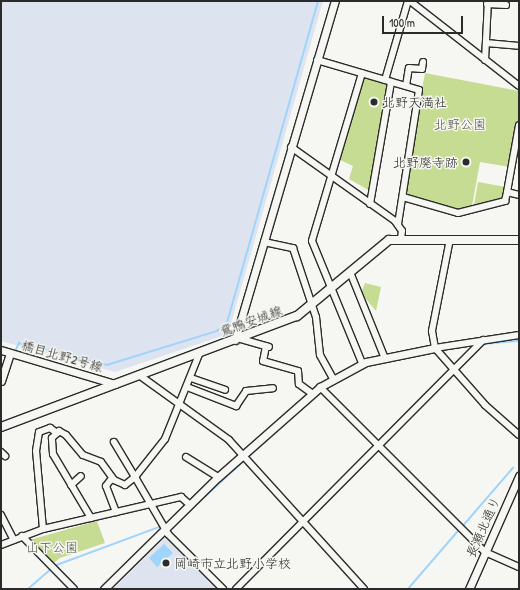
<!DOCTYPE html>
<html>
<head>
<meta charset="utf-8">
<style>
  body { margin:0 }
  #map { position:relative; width:520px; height:590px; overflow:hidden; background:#f6f6f2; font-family:"Patrick Hand","Klee One",sans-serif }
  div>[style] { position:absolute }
  .built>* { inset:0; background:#dde4ef }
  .green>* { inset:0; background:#c5dc92 }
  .water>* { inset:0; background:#9fd4fd }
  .stream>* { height:1.5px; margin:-0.75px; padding:0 0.75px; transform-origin:0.75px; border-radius:0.75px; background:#9fd4fd }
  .roads { filter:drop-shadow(1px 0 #2b2b2b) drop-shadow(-1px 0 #2b2b2b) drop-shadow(0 1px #2b2b2b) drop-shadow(0 -1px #2b2b2b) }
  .minor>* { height:6px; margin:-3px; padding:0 3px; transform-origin:3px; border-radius:3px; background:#f6f6f2 }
  .tertiary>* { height:7px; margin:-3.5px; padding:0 3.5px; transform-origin:3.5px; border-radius:3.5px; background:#f6f6f2 }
  .secondary>* { height:8px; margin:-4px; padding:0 4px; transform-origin:4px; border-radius:4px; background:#f6f6f2 }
  .dots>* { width:11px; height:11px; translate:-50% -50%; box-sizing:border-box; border:2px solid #f6f6f2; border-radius:50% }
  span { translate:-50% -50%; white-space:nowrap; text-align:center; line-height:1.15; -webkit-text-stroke:3px #f6f6f2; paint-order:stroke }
  .poi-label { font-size:13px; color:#2b2b2b }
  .left { translate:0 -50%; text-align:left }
  .right { translate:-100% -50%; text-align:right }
  .park-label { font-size:13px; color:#525745 }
  .street-label { font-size:13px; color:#2b2b2b }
  .frame { position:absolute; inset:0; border:2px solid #2b2b2b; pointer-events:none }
  .scale { position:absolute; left:382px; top:16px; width:81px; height:18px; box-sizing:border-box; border:2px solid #2b2b2b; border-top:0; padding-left:5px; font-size:12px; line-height:14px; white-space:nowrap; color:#2b2b2b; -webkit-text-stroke:3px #f6f6f2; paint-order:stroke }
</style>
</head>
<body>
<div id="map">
  <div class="built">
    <i style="clip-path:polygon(1px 1px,323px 1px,228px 334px,115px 372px,1px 341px)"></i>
    <i style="clip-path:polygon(166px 537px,218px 589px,113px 589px)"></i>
  </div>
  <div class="green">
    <i style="clip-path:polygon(425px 73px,519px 91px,519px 114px,510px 167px,480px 162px,472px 206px,457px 211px,403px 195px)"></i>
    <i style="clip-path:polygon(363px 75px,389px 82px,370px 191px,349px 179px,353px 166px,338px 159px)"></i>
    <i style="clip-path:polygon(478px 182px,506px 187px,504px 199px,474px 206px)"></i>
    <i style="clip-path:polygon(365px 283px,381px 287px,376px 311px,361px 293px)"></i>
    <i style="clip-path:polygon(97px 521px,105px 543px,60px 558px,51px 565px,26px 541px)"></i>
  </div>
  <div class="water">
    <i style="clip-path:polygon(164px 544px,173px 553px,157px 567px,149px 558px)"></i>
  </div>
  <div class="stream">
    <i style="left:483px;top:344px;width:36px;rotate:-5deg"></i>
    <i style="left:15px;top:352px;width:10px;rotate:-66deg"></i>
    <i style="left:19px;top:343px;width:91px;rotate:14deg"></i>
    <i style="left:107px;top:365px;width:115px;rotate:-17.2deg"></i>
    <i style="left:217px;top:331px;width:13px;rotate:-39deg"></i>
    <i style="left:227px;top:323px;width:335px;rotate:-74.2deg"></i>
    <i style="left:1px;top:386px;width:33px;rotate:-67deg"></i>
    <i style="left:248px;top:457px;width:88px;rotate:-42.2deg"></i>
    <i style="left:177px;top:522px;width:92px;rotate:-42.4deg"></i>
    <i style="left:462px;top:527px;width:78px;rotate:-49.2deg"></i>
    <i style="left:54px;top:566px;width:115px;rotate:-20.3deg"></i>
    <i style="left:28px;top:589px;width:30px;rotate:-41deg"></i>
    <i style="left:408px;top:589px;width:78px;rotate:-49.2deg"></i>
  </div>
  <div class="roads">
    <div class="minor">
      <i style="left:410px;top:1px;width:138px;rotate:37.9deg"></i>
      <i style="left:487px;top:4px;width:19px;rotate:3deg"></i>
      <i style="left:486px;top:43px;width:33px;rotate:5deg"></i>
      <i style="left:317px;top:60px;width:106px;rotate:16.4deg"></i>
      <i style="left:419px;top:90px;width:136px;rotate:98.9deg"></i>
      <i style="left:485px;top:60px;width:59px;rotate:-87.1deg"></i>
      <i style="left:362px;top:73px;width:175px;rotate:106.6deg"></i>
      <i style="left:312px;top:241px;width:132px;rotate:67.7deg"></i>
      <i style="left:385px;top:80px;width:82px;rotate:-73.8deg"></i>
      <i style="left:406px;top:86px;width:18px;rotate:-81deg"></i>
      <i style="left:409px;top:68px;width:13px;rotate:4deg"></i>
      <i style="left:422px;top:69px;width:7px;rotate:-82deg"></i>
      <i style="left:291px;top:147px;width:128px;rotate:35.4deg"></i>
      <i style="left:395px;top:221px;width:12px;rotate:55deg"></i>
      <i style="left:402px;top:231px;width:7px;rotate:98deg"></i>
      <i style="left:507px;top:192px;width:68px;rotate:-79.8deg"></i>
      <i style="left:403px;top:197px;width:57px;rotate:16.2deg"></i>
      <i style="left:458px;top:213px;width:49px;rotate:-14.3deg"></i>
      <i style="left:505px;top:201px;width:9px;rotate:-77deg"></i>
      <i style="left:507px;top:192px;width:12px;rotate:14deg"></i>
      <i style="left:370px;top:204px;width:124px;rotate:-80.2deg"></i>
      <i style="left:450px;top:239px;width:94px;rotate:101.1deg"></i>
      <i style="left:432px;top:331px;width:17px;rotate:80deg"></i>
      <i style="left:435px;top:348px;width:76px;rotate:48.7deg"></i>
      <i style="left:485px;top:405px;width:45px;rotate:41.4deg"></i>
      <i style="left:264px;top:242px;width:30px;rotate:12deg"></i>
      <i style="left:293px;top:248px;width:73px;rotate:71.6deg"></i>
      <i style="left:316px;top:317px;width:38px;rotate:84deg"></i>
      <i style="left:320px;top:355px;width:26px;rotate:61deg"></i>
      <i style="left:350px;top:272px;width:91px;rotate:68deg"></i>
      <i style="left:241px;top:339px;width:29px;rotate:16deg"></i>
      <i style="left:266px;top:346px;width:15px;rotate:101deg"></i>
      <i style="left:263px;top:361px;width:36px;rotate:16deg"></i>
      <i style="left:298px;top:371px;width:13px;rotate:86deg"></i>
      <i style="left:299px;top:384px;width:17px;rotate:36deg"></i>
      <i style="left:435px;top:348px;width:85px;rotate:-8.8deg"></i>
      <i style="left:200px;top:352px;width:94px;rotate:111.9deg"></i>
      <i style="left:165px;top:439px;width:48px;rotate:128.3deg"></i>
      <i style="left:135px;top:477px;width:66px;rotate:59.9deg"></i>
      <i style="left:168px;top:534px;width:78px;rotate:45deg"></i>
      <i style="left:139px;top:375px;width:111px;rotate:35.8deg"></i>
      <i style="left:229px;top:440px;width:201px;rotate:47.8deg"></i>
      <i style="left:191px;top:378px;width:36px;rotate:19deg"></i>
      <i style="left:187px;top:387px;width:53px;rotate:21.2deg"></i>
      <i style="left:236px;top:406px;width:18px;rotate:-56deg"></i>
      <i style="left:246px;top:391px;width:27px;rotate:-6deg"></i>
      <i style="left:320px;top:387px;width:233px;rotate:45deg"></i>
      <i style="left:485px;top:552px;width:37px;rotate:24deg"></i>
      <i style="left:1px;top:452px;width:6px;rotate:45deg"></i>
      <i style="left:186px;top:457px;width:38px;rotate:32deg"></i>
      <i style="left:112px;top:478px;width:10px;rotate:127deg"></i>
      <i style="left:106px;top:486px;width:28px;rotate:69deg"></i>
      <i style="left:71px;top:485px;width:13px;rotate:-42deg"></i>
      <i style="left:1px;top:515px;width:28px;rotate:63deg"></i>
      <i style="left:91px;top:518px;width:74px;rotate:-120.7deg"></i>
      <i style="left:53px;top:454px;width:16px;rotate:-94deg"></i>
      <i style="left:52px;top:438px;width:10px;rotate:-45deg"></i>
      <i style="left:59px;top:431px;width:8px;rotate:30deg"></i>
      <i style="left:66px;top:435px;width:26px;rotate:50deg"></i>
      <i style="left:83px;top:455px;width:19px;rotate:21deg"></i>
      <i style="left:101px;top:462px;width:22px;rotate:54deg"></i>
      <i style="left:114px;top:480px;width:12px;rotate:24deg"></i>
      <i style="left:125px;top:485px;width:13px;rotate:-39deg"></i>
      <i style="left:135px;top:477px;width:41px;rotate:-121deg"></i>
      <i style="left:43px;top:529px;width:78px;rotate:-95.1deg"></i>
      <i style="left:36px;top:451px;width:19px;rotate:-81deg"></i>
      <i style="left:39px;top:432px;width:12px;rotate:-20deg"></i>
      <i style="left:50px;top:428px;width:9px;rotate:36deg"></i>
      <i style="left:22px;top:536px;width:74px;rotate:45.5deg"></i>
      <i style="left:1px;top:545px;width:45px;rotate:-20.9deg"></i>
      <i style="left:43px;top:529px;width:142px;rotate:-13.1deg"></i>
      <i style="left:181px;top:497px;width:11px;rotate:41deg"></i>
      <i style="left:236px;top:589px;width:351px;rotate:-45.2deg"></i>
    </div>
    <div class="tertiary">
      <i style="left:235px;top:340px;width:353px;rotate:-73.6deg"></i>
      <i style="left:1px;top:350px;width:119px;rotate:16.6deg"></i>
      <i style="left:1px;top:381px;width:29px;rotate:-72deg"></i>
      <i style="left:104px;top:589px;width:160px;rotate:-44.5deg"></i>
      <i style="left:218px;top:477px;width:136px;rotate:-41.4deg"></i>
      <i style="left:320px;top:387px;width:52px;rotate:-28.5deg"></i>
      <i style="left:366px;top:362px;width:70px;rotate:-11.5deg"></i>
      <i style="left:469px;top:589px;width:124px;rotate:-66.1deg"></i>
    </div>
    <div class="secondary">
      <i style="left:1px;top:427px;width:316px;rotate:-20.6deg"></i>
      <i style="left:297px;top:316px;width:119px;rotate:-39.6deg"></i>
      <i style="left:389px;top:240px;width:130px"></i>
    </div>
  </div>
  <div class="dots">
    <i style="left:374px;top:102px;background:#2b2b2b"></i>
    <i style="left:466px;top:162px;background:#2b2b2b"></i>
    <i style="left:166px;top:563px;background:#2b2b2b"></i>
  </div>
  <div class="poi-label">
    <span class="left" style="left:382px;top:102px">北野天満社</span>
    <span class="right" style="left:458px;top:162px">北野廃寺跡</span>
    <span class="left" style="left:174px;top:563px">岡崎市立北野小学校</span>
  </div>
  <div class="park-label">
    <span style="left:460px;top:124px">北野公園</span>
    <span style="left:52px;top:547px">山下公園</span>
  </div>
  <div class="street-label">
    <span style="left:251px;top:321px;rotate:-20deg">鴛鴨安城線</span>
    <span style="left:62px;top:356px;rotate:16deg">橋目北野2号線</span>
    <span style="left:483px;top:527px;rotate:-66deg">長瀬北通り</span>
  </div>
  <div class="frame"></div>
  <div class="scale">100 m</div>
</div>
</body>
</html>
